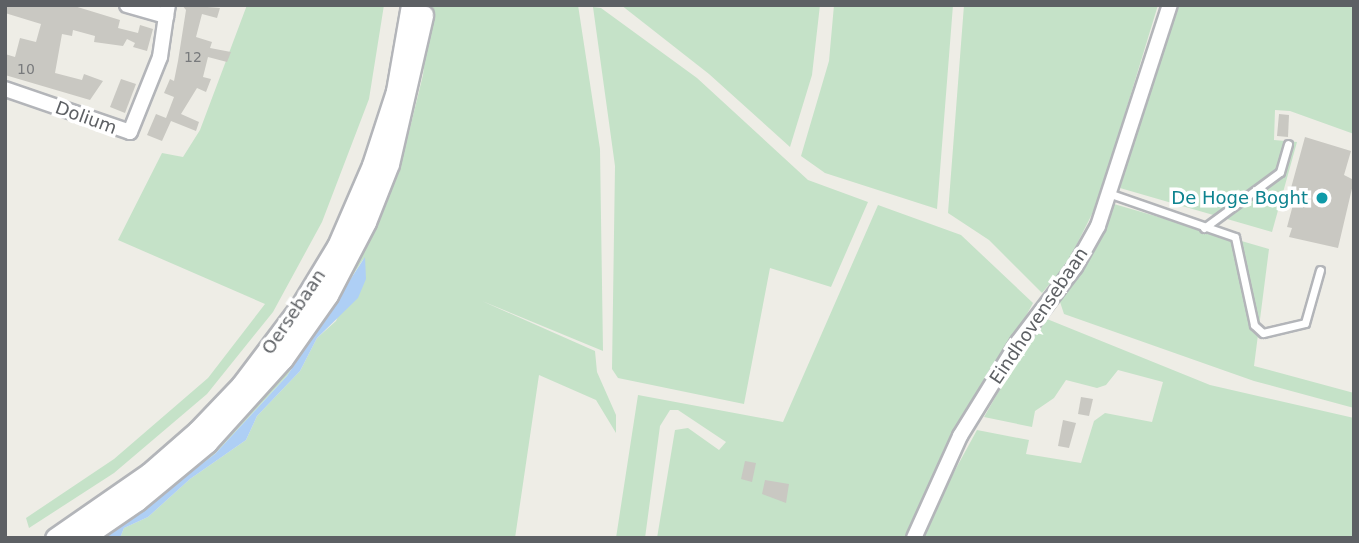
<!DOCTYPE html>
<html>
<head>
<meta charset="utf-8">
<style>
  body { margin:0 }
  #map { position:relative; width:1359px; height:543px; overflow:hidden; background:#eeede6; font-family:"DejaVu Sans",sans-serif }
  div>[style] { position:absolute }
  .green>* { inset:0; background:#c5e2c8 }
  .water>* { inset:0; background:#aecff5 }
  .building>* { inset:0; background:#c9c8c2 }
  .roads { filter:drop-shadow(2px 0 #b3b5b9) drop-shadow(-2px 0 #b3b5b9) drop-shadow(0 2px #b3b5b9) drop-shadow(0 -2px #b3b5b9) }
  .service>* { height:7px; margin:-3.5px; padding:0 3.5px; transform-origin:3.5px; border-radius:3.5px; background:#fff }
  .minor>* { height:14px; margin:-7px; padding:0 7px; transform-origin:7px; border-radius:7px; background:#fff }
  .secondary>* { height:19px; margin:-9.5px; padding:0 9.5px; transform-origin:9.5px; border-radius:9.5px; background:#fff }
  .dots>* { width:19px; height:19px; translate:-50% -50%; box-sizing:border-box; border:4px solid #fff; border-radius:50% }
  span { translate:-50% -50%; white-space:nowrap; text-align:center; line-height:1.15; -webkit-text-stroke:7px #fff; paint-order:stroke }
  .number-label { font-size:14px; color:#787a7c }
  .number-label span { -webkit-text-stroke-width:0 }
  .street-label { font-size:18px; color:#5d6064 }
  .culture-label { font-size:18px; color:#0d838f }
  .right { translate:-100% -50%; text-align:right }
  .frame { position:absolute; inset:0; border:7px solid #5d6064; pointer-events:none }
</style>
</head>
<body>
<div id="map">
  <div class="green">
    <i style="clip-path:polygon(247px 5px,384px 5px,369px 99px,322px 222px,273px 312px,207px 394px,114px 473px,29px 528px,26px 518px,114px 459px,208px 378px,265px 304px,118px 240px,162px 153px,183px 157px,200px 130px)"></i>
    <i style="clip-path:polygon(431px 5px,578px 5px,600px 149px,603px 351px,482px 301px,595px 351px,597px 372px,616px 415px,616px 433px,596px 400px,539px 375px,515px 538px,120px 538px,124px 528px,148px 517px,190px 479px,246px 440px,257px 416px,300px 371px,317px 338px,336px 321px,364px 258px,287px 376px,215px 454px,136px 515px,102px 538px,90px 538px,362px 250px,405px 148px,423px 75px)"></i>
    <i style="clip-path:polygon(621px 5px,820px 5px,812px 75px,790px 147px,709px 74px)"></i>
    <i style="clip-path:polygon(834px 5px,953px 5px,937px 209px,825px 173px,801px 156px,829px 61px)"></i>
    <i style="clip-path:polygon(964px 5px,1158px 5px,1098px 202px,1068px 262px,1042px 293px,989px 240px,948px 213px)"></i>
    <i style="clip-path:polygon(1175px 5px,1354px 5px,1354px 134px,1290px 111px,1275px 110px,1274px 140px,1297px 142px,1272px 232px,1120px 188px)"></i>
    <i style="clip-path:polygon(593px 7px,601px 8px,697px 78px,808px 180px,868px 202px,831px 287px,770px 268px,744px 404px,618px 378px,612px 369px,615px 166px)"></i>
    <i style="clip-path:polygon(1114px 204px,1269px 249px,1254px 366px,1354px 393px,1354px 408px,1254px 381px,1064px 314px,1059px 299px,1091px 253px)"></i>
    <i style="clip-path:polygon(878px 205px,961px 235px,1033px 303px,905px 538px,657px 538px,675px 430px,688px 428px,719px 450px,726px 442px,678px 410px,670px 410px,660px 426px,645px 538px,616px 538px,638px 395px,783px 422px)"></i>
    <i style="clip-path:polygon(1047px 319px,1210px 385px,1354px 418px,1354px 538px,918px 538px,977px 430px,1029px 440px,1026px 454px,1081px 463px,1094px 421px,1105px 413px,1152px 422px,1163px 382px,1118px 370px,1106px 385px,1097px 388px,1066px 380px,1054px 398px,1035px 411px,1032px 427px,984px 417px,1020px 354px)"></i>
  </div>
  <div class="water">
    <i style="clip-path:polygon(365px 257px,366px 279px,358px 298px,317px 338px,300px 371px,257px 416px,246px 440px,190px 479px,148px 517px,124px 528px,120px 538px,102px 538px,215px 454px,287px 376px)"></i>
  </div>
  <div class="building">
    <i style="clip-path:polygon(5px 5px,71px 5px,120px 20px,118px 28px,138px 33px,140px 25px,153px 29px,147px 51px,133px 47px,135px 43px,127px 39px,123px 46px,94px 42px,95px 36px,73px 30px,72px 36px,62px 34px,55px 73px,82px 80px,84px 74px,103px 81px,90px 100px,5px 75px,5px 54px,15px 57px,20px 38px,36px 42px,41px 24px,5px 13px)"></i>
    <i style="clip-path:polygon(182px 5px,220px 8px,217px 18px,202px 14px,196px 37px,212px 42px,210px 48px,231px 52px,227px 62px,208px 57px,203px 77px,211px 79px,206px 92px,197px 88px,181px 114px,199px 122px,196px 131px,171px 121px,162px 141px,147px 135px,156px 114px,166px 118px,174px 97px,164px 93px,170px 79px,174px 81px,178px 61px,186px 10px)"></i>
    <i style="clip-path:polygon(121px 79px,136px 84px,125px 113px,110px 107px)"></i>
    <i style="clip-path:polygon(1279px 114px,1289px 115px,1288px 137px,1277px 136px)"></i>
    <i style="clip-path:polygon(1305px 137px,1351px 151px,1344px 175px,1354px 180px,1338px 248px,1289px 237px,1292px 228px,1287px 227px,1297px 190px,1291px 188px)"></i>
    <i style="clip-path:polygon(1081px 397px,1093px 399px,1089px 416px,1078px 414px)"></i>
    <i style="clip-path:polygon(1063px 420px,1076px 423px,1069px 448px,1058px 446px)"></i>
    <i style="clip-path:polygon(745px 461px,756px 463px,752px 482px,741px 479px)"></i>
    <i style="clip-path:polygon(765px 480px,789px 484px,786px 503px,762px 494px)"></i>
  </div>
  <div class="roads">
    <div class="service">
      <i style="left:1111px;top:194px;width:131px;rotate:19.1deg"></i>
      <i style="left:1235px;top:237px;width:90px;rotate:77.8deg"></i>
      <i style="left:1254px;top:325px;width:12px;rotate:42deg"></i>
      <i style="left:1263px;top:333px;width:43px;rotate:-13.4deg"></i>
      <i style="left:1305px;top:323px;width:55px;rotate:-74.2deg"></i>
      <i style="left:1204px;top:228px;width:94px;rotate:-36.4deg"></i>
      <i style="left:1280px;top:172px;width:29px;rotate:-74deg"></i>
    </div>
    <div class="minor">
      <i style="left:127px;top:5px;width:41px;rotate:15.8deg"></i>
      <i style="left:166px;top:16px;width:11px;rotate:-80deg"></i>
      <i style="left:5px;top:89px;width:132px;rotate:19deg"></i>
      <i style="left:130px;top:132px;width:81px;rotate:-68.2deg"></i>
      <i style="left:160px;top:57px;width:41px;rotate:-81.7deg"></i>
      <i style="left:914px;top:538px;width:112px;rotate:-65.7deg"></i>
      <i style="left:960px;top:436px;width:110px;rotate:-58.3deg"></i>
      <i style="left:1018px;top:342px;width:94px;rotate:-52.8deg"></i>
      <i style="left:1075px;top:267px;width:47px;rotate:-60.7deg"></i>
      <i style="left:1098px;top:226px;width:232px;rotate:-72deg"></i>
    </div>
    <div class="secondary">
      <i style="left:55px;top:538px;width:114px;rotate:-34.7deg"></i>
      <i style="left:149px;top:473px;width:64px;rotate:-41.2deg"></i>
      <i style="left:197px;top:431px;width:64px;rotate:-46.3deg"></i>
      <i style="left:241px;top:385px;width:98px;rotate:-52.9deg"></i>
      <i style="left:300px;top:307px;width:71px;rotate:-58.8deg"></i>
      <i style="left:337px;top:246px;width:88px;rotate:-66.6deg"></i>
      <i style="left:372px;top:165px;width:78px;rotate:-72deg"></i>
      <i style="left:396px;top:91px;width:87px;rotate:-80.1deg"></i>
      <i style="left:83px;top:538px;width:65px;rotate:-34.4deg"></i>
      <i style="left:137px;top:501px;width:91px;rotate:-39.6deg"></i>
      <i style="left:207px;top:443px;width:113px;rotate:-47.9deg"></i>
      <i style="left:283px;top:359px;width:78px;rotate:-54.9deg"></i>
      <i style="left:328px;top:295px;width:82px;rotate:-62.5deg"></i>
      <i style="left:366px;top:222px;width:62px;rotate:-68.4deg"></i>
      <i style="left:389px;top:164px;width:153px;rotate:-77.1deg"></i>
    </div>
  </div>
  <div class="dots">
    <i style="left:1322px;top:198px;background:#0f9aa8"></i>
  </div>
  <div class="number-label">
    <span style="left:193px;top:57px">12</span>
    <span style="left:26px;top:69px">10</span>
  </div>
  <div class="street-label">
    <span style="left:86px;top:118px;rotate:20deg">Dolium</span>
    <span style="left:294px;top:312px;rotate:-56deg">Oersebaan</span>
    <span style="left:1039px;top:316px;rotate:-56deg">Eindhovensebaan</span>
  </div>
  <div class="culture-label">
    <span class="right" style="left:1308px;top:198px">De Hoge Boght</span>
  </div>
  <div class="frame"></div>
</div>
</body>
</html>
